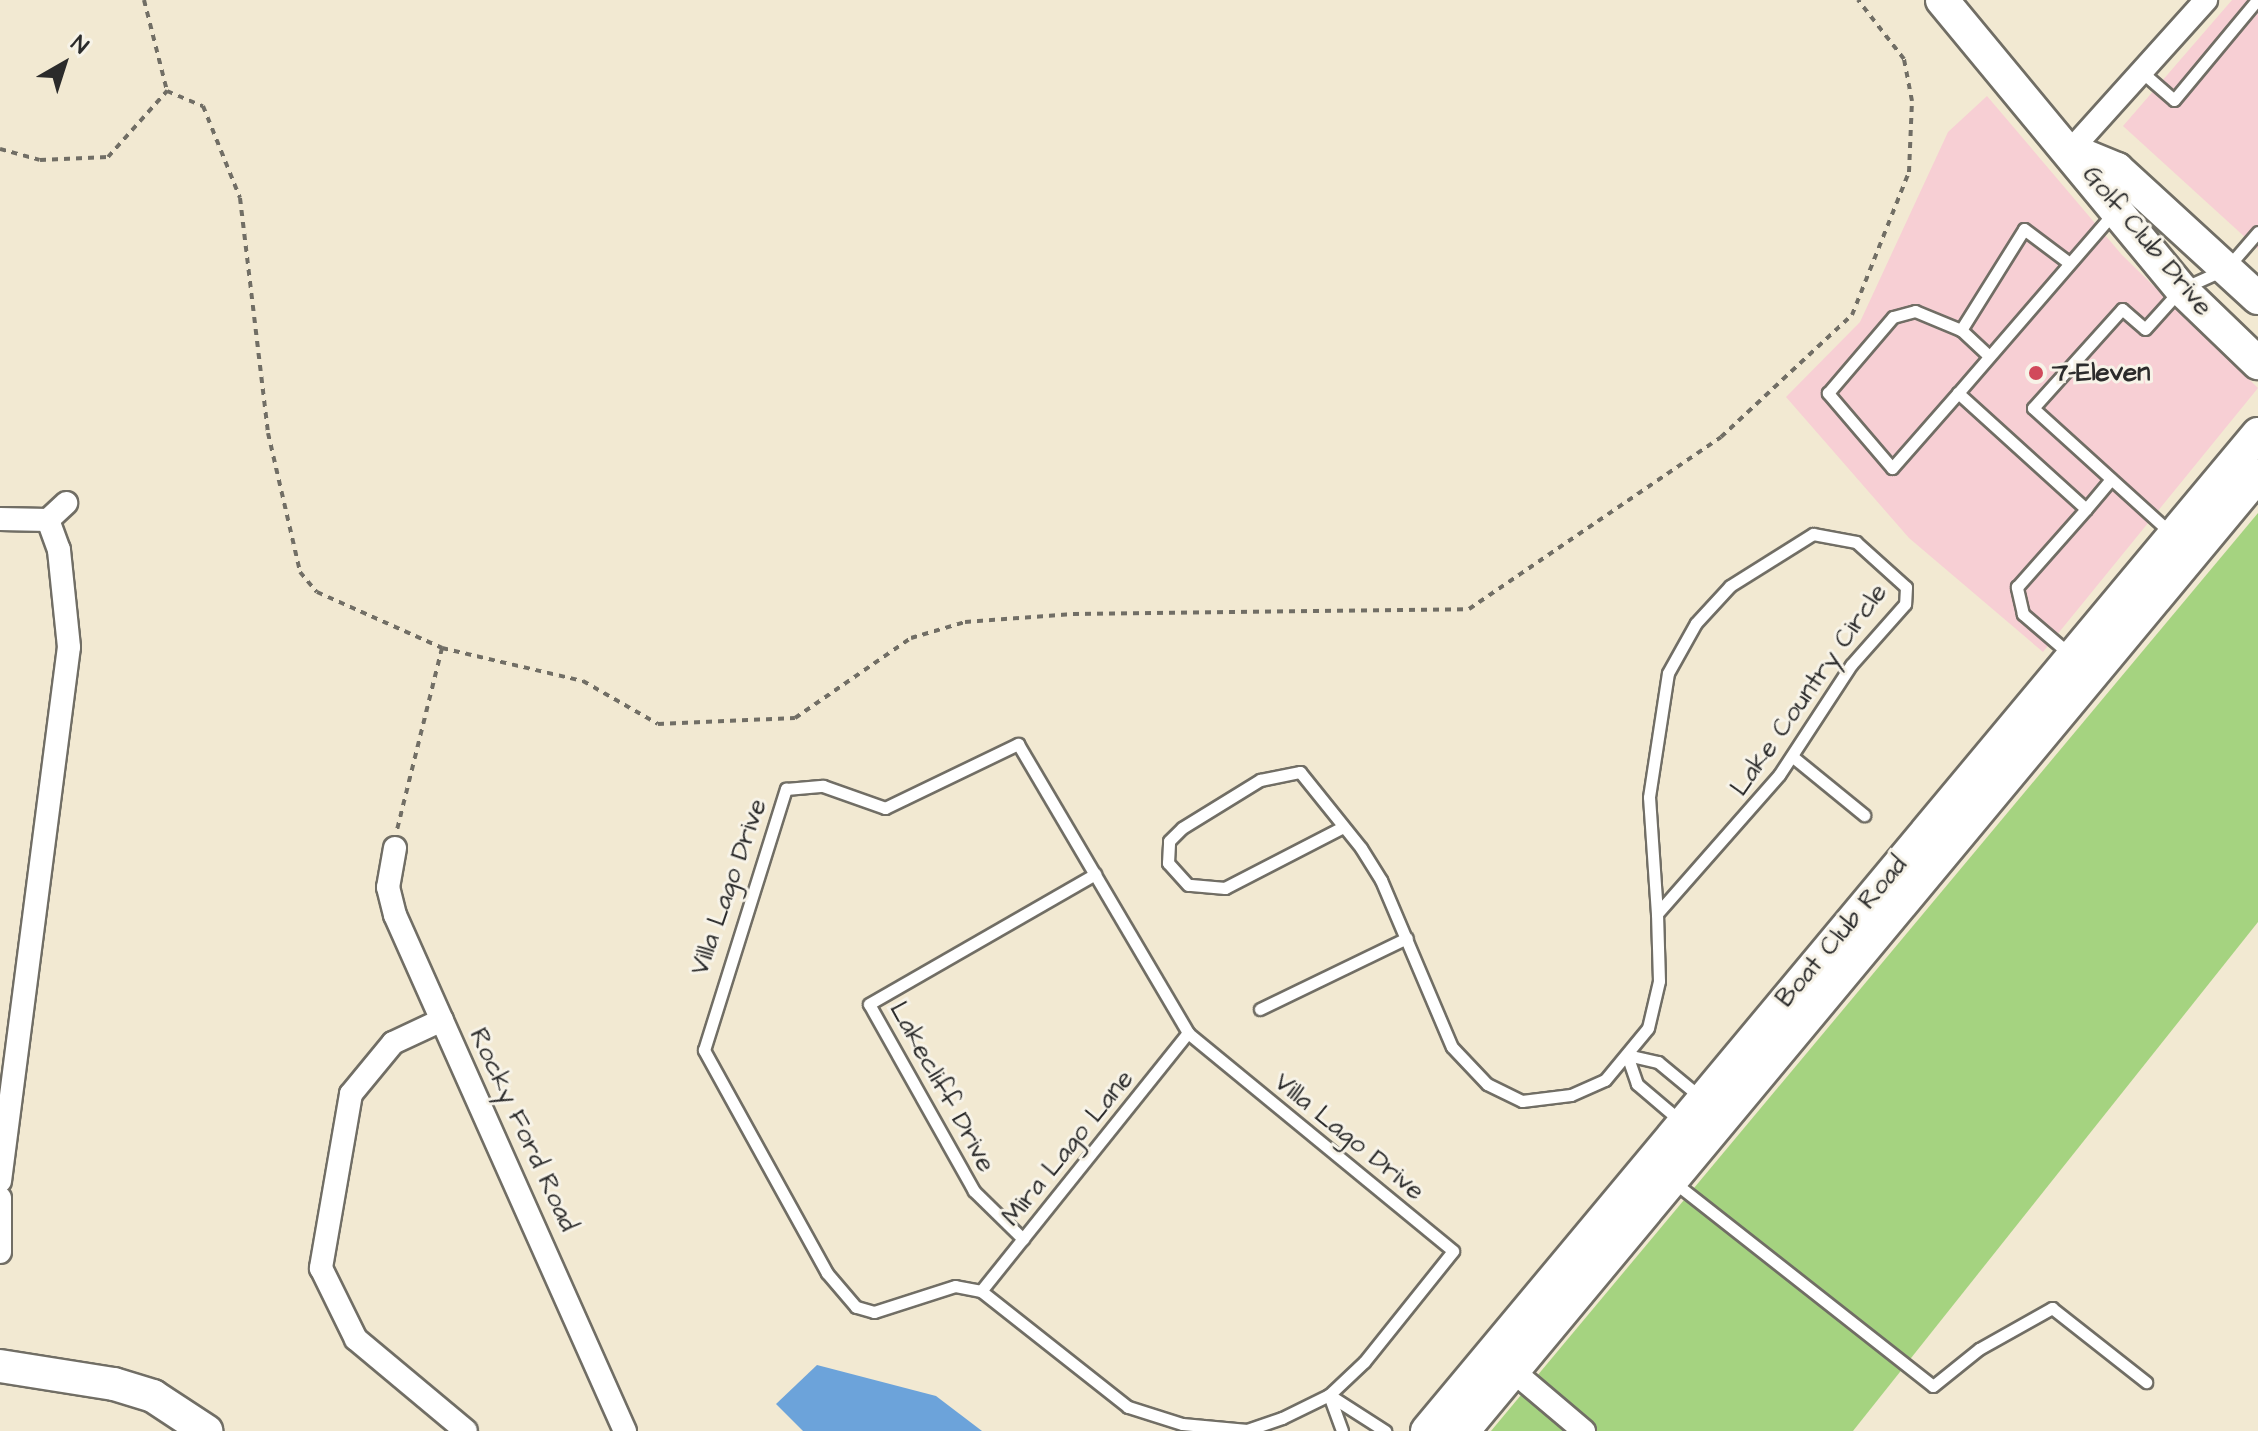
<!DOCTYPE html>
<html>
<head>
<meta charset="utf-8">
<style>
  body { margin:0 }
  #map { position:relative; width:2258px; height:1431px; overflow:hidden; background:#f2e9d2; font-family:"Architects Daughter",sans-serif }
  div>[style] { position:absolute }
  .built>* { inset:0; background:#f7cfd4 }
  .green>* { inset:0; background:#a5d380 }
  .water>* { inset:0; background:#6ca3da }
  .path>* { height:4px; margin-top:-2px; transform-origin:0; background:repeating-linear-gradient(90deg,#716e65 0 6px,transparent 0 12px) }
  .roads { filter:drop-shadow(2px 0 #716e65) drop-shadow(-2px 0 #716e65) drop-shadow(0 2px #716e65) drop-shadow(0 -2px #716e65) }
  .lane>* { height:11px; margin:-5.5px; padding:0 5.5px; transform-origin:5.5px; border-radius:5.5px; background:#fff }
  .street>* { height:22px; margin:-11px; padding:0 11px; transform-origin:11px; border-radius:11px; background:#fff }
  .secondary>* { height:32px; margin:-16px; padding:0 16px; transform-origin:16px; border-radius:16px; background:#fff }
  .dots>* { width:22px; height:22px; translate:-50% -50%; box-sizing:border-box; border:4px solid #f7f3e8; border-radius:50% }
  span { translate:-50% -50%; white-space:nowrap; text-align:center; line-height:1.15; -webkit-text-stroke:6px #f7f3e8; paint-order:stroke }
  .street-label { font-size:26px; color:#2b2b2b }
  .poi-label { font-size:26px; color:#2b2b2b; font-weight:700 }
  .left { translate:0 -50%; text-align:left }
  .north { position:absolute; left:24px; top:24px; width:80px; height:80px; -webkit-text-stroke:6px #f7f3e8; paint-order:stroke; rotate:39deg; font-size:22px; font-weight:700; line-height:32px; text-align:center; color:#2b2b2b }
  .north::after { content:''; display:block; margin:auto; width:28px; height:36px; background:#2b2b2b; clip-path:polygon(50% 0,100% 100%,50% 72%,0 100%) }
</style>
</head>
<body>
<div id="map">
  <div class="built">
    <i style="clip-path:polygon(2232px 0,2258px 0,2258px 249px,2123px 126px)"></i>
    <i style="clip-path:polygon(1987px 96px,2122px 255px,2258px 388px,2043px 652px,1909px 538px,1786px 397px,1860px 322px,1948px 132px)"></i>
  </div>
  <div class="green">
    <i style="clip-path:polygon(2258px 513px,2258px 922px,1853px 1431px,1491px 1431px)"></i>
  </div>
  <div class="water">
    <i style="clip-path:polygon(817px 1365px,936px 1396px,982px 1431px,803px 1431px,776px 1404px)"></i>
  </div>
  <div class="path">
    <i style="left:144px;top:0;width:94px;rotate:75.8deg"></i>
    <i style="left:167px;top:91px;width:39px;rotate:23deg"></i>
    <i style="left:203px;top:106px;width:99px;rotate:68.1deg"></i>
    <i style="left:240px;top:198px;width:237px;rotate:83.2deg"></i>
    <i style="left:268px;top:433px;width:143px;rotate:77deg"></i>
    <i style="left:300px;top:572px;width:26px;rotate:50deg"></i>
    <i style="left:317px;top:592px;width:137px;rotate:24.1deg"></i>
    <i style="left:442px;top:648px;width:187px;rotate:103.9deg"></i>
    <i style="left:0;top:149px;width:41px;rotate:15.4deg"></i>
    <i style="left:40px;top:160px;width:68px;rotate:-2.5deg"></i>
    <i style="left:108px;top:157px;width:89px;rotate:-48.2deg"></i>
    <i style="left:442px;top:648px;width:145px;rotate:13.2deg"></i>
    <i style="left:583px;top:681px;width:86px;rotate:29.8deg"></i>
    <i style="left:658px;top:724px;width:137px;rotate:-2.5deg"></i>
    <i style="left:795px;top:718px;width:141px;rotate:-34.6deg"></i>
    <i style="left:911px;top:638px;width:56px;rotate:-16.5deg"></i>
    <i style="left:965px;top:622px;width:108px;rotate:-4.2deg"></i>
    <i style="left:1073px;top:614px;width:396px;rotate:-0.7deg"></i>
    <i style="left:1469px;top:609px;width:305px;rotate:-34.3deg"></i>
    <i style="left:1721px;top:437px;width:179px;rotate:-43deg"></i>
    <i style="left:1852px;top:315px;width:154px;rotate:-68.3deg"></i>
    <i style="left:1909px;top:172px;width:71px;rotate:-87.6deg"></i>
    <i style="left:1912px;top:101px;width:43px;rotate:-100.8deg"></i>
    <i style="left:1904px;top:59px;width:75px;rotate:-127.9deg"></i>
  </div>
  <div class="roads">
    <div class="lane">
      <i style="left:2143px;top:73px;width:41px;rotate:41.1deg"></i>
      <i style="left:2174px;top:100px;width:130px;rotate:-50.3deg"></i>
      <i style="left:1989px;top:356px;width:38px;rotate:-137deg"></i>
      <i style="left:1961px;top:330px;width:119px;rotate:-58deg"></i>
      <i style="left:2024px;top:229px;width:55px;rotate:36.9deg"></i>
      <i style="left:1958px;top:393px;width:100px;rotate:131.3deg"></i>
      <i style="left:1892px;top:468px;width:99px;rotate:-130.5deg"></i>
      <i style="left:1828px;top:393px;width:100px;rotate:-49.5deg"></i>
      <i style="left:1893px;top:317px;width:23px;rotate:-15deg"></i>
      <i style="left:1915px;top:311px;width:50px;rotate:22.4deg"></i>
      <i style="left:2086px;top:509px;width:39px;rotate:-50deg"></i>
      <i style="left:1813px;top:534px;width:44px;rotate:10.5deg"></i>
      <i style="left:1856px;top:542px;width:67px;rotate:42deg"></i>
      <i style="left:1906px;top:587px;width:17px;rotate:93deg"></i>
      <i style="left:1905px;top:604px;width:81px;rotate:131.5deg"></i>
      <i style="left:1851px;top:665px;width:131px;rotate:123.2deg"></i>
      <i style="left:1779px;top:775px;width:185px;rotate:131.3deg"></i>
      <i style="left:1657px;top:914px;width:117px;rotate:-93.9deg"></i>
      <i style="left:1649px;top:797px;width:125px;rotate:-81.3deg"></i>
      <i style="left:1668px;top:673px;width:57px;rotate:-60.8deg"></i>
      <i style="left:1696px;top:623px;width:50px;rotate:-47.4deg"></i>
      <i style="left:1730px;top:586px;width:98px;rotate:-32.1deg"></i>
      <i style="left:2173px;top:535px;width:189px;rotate:-137.8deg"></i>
      <i style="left:2033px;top:408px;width:133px;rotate:-48deg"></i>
      <i style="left:2122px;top:309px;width:30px;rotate:41deg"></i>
      <i style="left:2145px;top:329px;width:54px;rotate:-48deg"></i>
      <i style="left:2181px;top:289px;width:49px;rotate:-24deg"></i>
      <i style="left:2226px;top:269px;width:49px;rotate:-49.1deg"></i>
      <i style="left:2072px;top:656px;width:65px;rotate:-139.4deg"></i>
      <i style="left:2023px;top:614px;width:28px;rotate:-103deg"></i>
      <i style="left:2017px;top:587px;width:104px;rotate:-48.5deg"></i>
      <i style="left:2086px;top:509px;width:173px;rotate:-137.8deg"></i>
      <i style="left:1958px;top:393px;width:240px;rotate:-49.2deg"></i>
      <i style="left:1018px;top:744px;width:335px;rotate:59.5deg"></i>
      <i style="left:1188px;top:1033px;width:343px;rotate:39.4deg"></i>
      <i style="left:1453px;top:1251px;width:142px;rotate:128.7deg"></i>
      <i style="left:1364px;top:1362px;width:48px;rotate:136.7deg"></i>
      <i style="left:1329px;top:1395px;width:52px;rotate:153.9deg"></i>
      <i style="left:1282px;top:1418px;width:37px;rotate:161deg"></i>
      <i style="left:1247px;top:1430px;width:65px;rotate:-174.7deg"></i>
      <i style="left:1182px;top:1424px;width:57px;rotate:-162.5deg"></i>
      <i style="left:1128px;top:1407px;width:187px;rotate:-141.7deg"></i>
      <i style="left:981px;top:1291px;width:26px;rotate:-169deg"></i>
      <i style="left:955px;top:1286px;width:85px;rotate:162.2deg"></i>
      <i style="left:874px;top:1312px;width:19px;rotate:-164deg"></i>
      <i style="left:856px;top:1307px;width:45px;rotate:-130.5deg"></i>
      <i style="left:827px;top:1273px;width:255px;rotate:-118.9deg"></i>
      <i style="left:704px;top:1050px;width:274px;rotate:-72.6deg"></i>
      <i style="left:786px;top:789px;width:37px;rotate:-5deg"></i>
      <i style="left:823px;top:786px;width:66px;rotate:19.5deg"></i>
      <i style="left:885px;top:808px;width:148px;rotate:-25.7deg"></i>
      <i style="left:1793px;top:757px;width:92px;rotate:39.2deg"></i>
      <i style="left:1343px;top:827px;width:133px;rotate:152.7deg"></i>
      <i style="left:1225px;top:888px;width:37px;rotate:-175deg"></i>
      <i style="left:1188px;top:885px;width:30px;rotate:-132deg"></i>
      <i style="left:1168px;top:863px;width:22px;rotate:-87deg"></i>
      <i style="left:1169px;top:841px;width:18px;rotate:-45deg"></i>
      <i style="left:1182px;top:828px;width:92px;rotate:-31.6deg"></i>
      <i style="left:1260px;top:780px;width:41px;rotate:-11.3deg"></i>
      <i style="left:1300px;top:772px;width:97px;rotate:51.2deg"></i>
      <i style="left:1361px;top:848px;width:38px;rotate:58deg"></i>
      <i style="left:1381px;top:880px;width:181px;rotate:67deg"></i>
      <i style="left:1452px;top:1047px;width:51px;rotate:46.6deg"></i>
      <i style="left:1487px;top:1084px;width:39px;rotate:26deg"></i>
      <i style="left:1522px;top:1101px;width:49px;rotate:-7deg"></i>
      <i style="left:1571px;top:1095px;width:37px;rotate:-24deg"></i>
      <i style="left:1605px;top:1080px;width:67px;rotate:-50.4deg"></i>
      <i style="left:1648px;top:1028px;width:48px;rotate:-76.8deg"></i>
      <i style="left:1659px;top:981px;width:67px;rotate:-91.7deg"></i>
      <i style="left:1260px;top:1009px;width:163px;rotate:-25.8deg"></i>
      <i style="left:1627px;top:1055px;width:32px;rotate:13deg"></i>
      <i style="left:1658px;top:1062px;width:60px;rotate:39.6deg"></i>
      <i style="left:1704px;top:1100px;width:31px;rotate:73deg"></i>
      <i style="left:1713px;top:1130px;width:30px;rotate:-168deg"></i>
      <i style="left:1684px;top:1124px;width:62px;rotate:-139.6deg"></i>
      <i style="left:1637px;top:1084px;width:31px;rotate:-109deg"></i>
      <i style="left:1675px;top:1183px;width:328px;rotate:38.2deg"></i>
      <i style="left:1933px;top:1386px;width:59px;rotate:-38.8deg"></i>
      <i style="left:1979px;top:1349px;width:84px;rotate:-29.3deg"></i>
      <i style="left:2052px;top:1308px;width:120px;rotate:38.2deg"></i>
      <i style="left:1023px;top:1239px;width:69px;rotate:-135.6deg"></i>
      <i style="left:974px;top:1191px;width:214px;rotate:-119.3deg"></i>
      <i style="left:869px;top:1004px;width:261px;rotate:-29.9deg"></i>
      <i style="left:981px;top:1291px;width:331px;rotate:-51.3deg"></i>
      <i style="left:1329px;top:1395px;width:67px;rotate:32.7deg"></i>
      <i style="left:1329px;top:1395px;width:38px;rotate:70deg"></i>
    </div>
    <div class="street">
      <i style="left:2071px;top:150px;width:202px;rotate:-48deg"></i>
      <i style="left:0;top:519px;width:48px;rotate:1.2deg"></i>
      <i style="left:48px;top:520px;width:25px;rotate:-43deg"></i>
      <i style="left:395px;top:848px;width:40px;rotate:100deg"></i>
      <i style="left:388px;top:887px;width:29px;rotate:76deg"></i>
      <i style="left:395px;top:915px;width:565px;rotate:65.98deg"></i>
      <i style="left:442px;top:1020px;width:54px;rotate:154.9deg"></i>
      <i style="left:393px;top:1043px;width:66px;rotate:129.5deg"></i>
      <i style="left:351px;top:1094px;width:177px;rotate:99.8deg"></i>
      <i style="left:321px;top:1268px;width:79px;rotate:63.8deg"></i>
      <i style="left:356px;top:1339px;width:143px;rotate:39.9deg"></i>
      <i style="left:0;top:1181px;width:538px;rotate:-82.64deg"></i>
      <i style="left:69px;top:647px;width:98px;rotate:-95.9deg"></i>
      <i style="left:59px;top:550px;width:32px;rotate:-110deg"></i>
      <i style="left:0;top:1198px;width:54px;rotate:90deg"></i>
      <i style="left:1513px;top:1371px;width:93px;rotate:40.2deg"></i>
    </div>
    <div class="secondary">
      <i style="left:1942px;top:0;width:375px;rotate:50.4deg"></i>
      <i style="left:2181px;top:289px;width:107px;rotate:43.9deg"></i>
      <i style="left:2071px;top:150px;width:50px;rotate:22.4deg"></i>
      <i style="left:2117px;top:169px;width:191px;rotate:42.5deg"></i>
      <i style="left:0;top:1366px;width:115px;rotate:9deg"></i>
      <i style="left:114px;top:1384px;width:41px;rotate:17.1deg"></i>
      <i style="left:153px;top:1396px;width:64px;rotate:33.4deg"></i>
      <i style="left:1427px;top:1431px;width:1298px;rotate:-50.19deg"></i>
      <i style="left:1463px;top:1431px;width:1243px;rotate:-50.25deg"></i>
    </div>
  </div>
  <div class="dots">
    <i style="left:2036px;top:373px;background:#d1495b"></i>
  </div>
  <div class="street-label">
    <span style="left:2147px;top:241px;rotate:50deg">Golf Club Drive</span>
    <span style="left:1809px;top:690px;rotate:-55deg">Lake Country Circle</span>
    <span style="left:729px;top:887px;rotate:-71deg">Villa Lago Drive</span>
    <span style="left:1842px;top:932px;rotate:-50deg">Boat Club Road</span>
    <span style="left:942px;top:1087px;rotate:61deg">Lakecliff Drive</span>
    <span style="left:523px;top:1130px;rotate:65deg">Rocky Ford Road</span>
    <span style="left:1349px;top:1137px;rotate:39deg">Villa Lago Drive</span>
    <span style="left:1068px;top:1148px;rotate:-51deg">Mira Lago Lane</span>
  </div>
  <div class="poi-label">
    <span class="left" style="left:2052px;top:373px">7-Eleven</span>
  </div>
  <div class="north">N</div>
</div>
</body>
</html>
